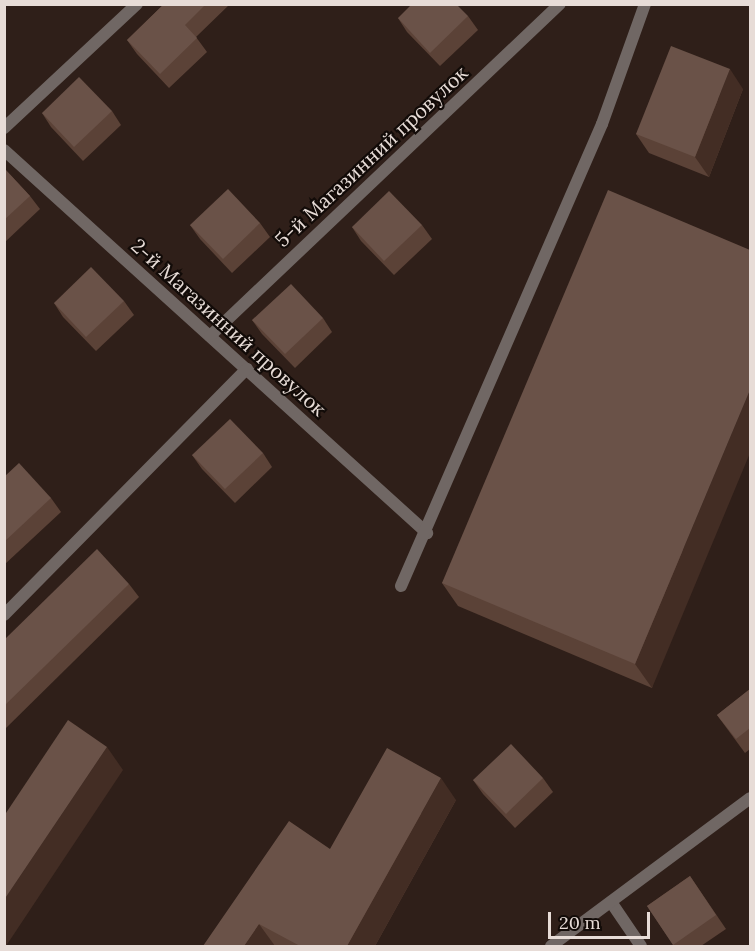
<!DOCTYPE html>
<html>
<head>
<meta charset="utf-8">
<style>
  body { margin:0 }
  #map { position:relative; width:755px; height:951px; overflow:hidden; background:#2f1f19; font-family:Lora,serif }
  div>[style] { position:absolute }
  .street>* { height:12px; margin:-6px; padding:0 6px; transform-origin:6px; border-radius:6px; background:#706764 }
  .wall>* { inset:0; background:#5b4237 }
  .shaded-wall>* { inset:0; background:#432d24 }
  .building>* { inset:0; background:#6a5248 }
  span { translate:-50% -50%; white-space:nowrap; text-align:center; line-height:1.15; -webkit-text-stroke:4.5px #120b08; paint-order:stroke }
  .street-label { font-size:20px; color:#e7dcd7 }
  .frame { position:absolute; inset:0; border:6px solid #e7dcd7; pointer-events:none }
  .scale { position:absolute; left:548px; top:912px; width:102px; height:27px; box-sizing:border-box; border:3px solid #e7dcd7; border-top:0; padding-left:8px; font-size:18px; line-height:21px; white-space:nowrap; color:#e7dcd7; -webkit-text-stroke:4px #120b08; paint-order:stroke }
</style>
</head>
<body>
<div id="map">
  <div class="street">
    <i style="left:4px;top:128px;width:182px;rotate:-43deg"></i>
    <i style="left:4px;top:150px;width:571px;rotate:42.16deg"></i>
    <i style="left:210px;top:336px;width:482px;rotate:-43.5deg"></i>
    <i style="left:401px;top:586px;width:504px;rotate:-66.49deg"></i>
    <i style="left:602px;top:124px;width:127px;rotate:-70.3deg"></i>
    <i style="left:4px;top:615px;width:346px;rotate:-45.4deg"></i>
    <i style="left:611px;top:902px;width:53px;rotate:55.7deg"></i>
    <i style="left:551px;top:946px;width:248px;rotate:-36.6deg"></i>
  </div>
  <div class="wall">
    <i style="clip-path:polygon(164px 4px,230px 4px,196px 37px,207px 52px,169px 88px,137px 54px,127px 40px)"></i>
    <i style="clip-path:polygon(468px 16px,478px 30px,440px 66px,407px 32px,398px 18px)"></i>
    <i style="clip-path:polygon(743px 89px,709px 177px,649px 153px,636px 134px)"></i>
    <i style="clip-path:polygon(112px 111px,121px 125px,83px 161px,51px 127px,42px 113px)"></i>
    <i style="clip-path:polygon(4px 168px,30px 196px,40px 209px,4px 243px)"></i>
    <i style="clip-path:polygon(260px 223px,270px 237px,232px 273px,200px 239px,190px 225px)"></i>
    <i style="clip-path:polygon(422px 225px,432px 239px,394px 275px,361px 241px,352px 227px)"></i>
    <i style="clip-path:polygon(750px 250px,652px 688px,458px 606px,442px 583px)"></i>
    <i style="clip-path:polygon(124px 301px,134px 315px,96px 351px,63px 317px,54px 303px)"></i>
    <i style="clip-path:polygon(323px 318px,332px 332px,295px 368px,262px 334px,252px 320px)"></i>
    <i style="clip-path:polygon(263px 453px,272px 467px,235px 503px,202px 469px,192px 455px)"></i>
    <i style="clip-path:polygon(4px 477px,51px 498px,61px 512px,4px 565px)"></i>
    <i style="clip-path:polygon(129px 584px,139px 597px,4px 730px,4px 640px)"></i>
    <i style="clip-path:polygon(750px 689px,750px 749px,745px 753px,717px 715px)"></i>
    <i style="clip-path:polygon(543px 778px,553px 792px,515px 828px,483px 794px,473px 780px)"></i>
    <i style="clip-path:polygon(456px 800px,375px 946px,203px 946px,330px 849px)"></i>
    <i style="clip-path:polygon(690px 876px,726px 929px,701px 946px,674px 946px,647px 906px)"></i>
  </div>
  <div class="shaded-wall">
    <i style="clip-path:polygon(730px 69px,743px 89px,709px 177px,695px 157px)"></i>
    <i style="clip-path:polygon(750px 390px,750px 453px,652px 688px,635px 664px)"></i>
    <i style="clip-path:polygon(107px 747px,123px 770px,6px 946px,4px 946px,4px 900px)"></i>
    <i style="clip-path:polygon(441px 778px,456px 800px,375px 946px,347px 946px)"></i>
    <i style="clip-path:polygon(259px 924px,275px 946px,244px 946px)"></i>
  </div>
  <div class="building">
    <i style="clip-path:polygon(164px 4px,206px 4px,185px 25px,197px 38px,160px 74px,127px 40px)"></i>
    <i style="clip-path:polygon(412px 4px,456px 4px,468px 16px,430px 53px,398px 18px)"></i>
    <i style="clip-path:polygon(671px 46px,730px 69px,695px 157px,636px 134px)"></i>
    <i style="clip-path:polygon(79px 77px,112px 111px,74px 147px,42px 113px)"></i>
    <i style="clip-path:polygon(4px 168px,30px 196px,4px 220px)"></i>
    <i style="clip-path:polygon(228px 189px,260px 223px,223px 259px,190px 225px)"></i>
    <i style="clip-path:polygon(608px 190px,750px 250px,750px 390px,635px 664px,442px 583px)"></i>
    <i style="clip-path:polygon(389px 191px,422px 225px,384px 261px,352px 227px)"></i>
    <i style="clip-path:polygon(91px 267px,124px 301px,86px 337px,54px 303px)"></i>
    <i style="clip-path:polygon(291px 284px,323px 318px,285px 354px,252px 320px)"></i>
    <i style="clip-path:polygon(230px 419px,263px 453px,225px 489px,192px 455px)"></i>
    <i style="clip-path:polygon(19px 463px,51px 498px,4px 542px,4px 477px)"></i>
    <i style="clip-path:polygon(97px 549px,129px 584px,4px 706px,4px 640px)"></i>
    <i style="clip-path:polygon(750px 689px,750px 728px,736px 739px,717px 715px)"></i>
    <i style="clip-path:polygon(68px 720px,107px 747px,4px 900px,4px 816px)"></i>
    <i style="clip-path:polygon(511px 744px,543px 778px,506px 814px,473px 780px)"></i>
    <i style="clip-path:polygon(387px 748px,441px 778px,347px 946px,300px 946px,259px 924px,244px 946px,203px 946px,289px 821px,330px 849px)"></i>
    <i style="clip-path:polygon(690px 876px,716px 915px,673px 945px,647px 906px)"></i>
  </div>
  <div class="street-label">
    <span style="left:371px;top:156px;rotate:-43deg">5-й Магазинний провулок</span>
    <span style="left:229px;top:327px;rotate:42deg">2-й Магазинний провулок</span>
  </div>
  <div class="frame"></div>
  <div class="scale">20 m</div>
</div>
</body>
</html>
